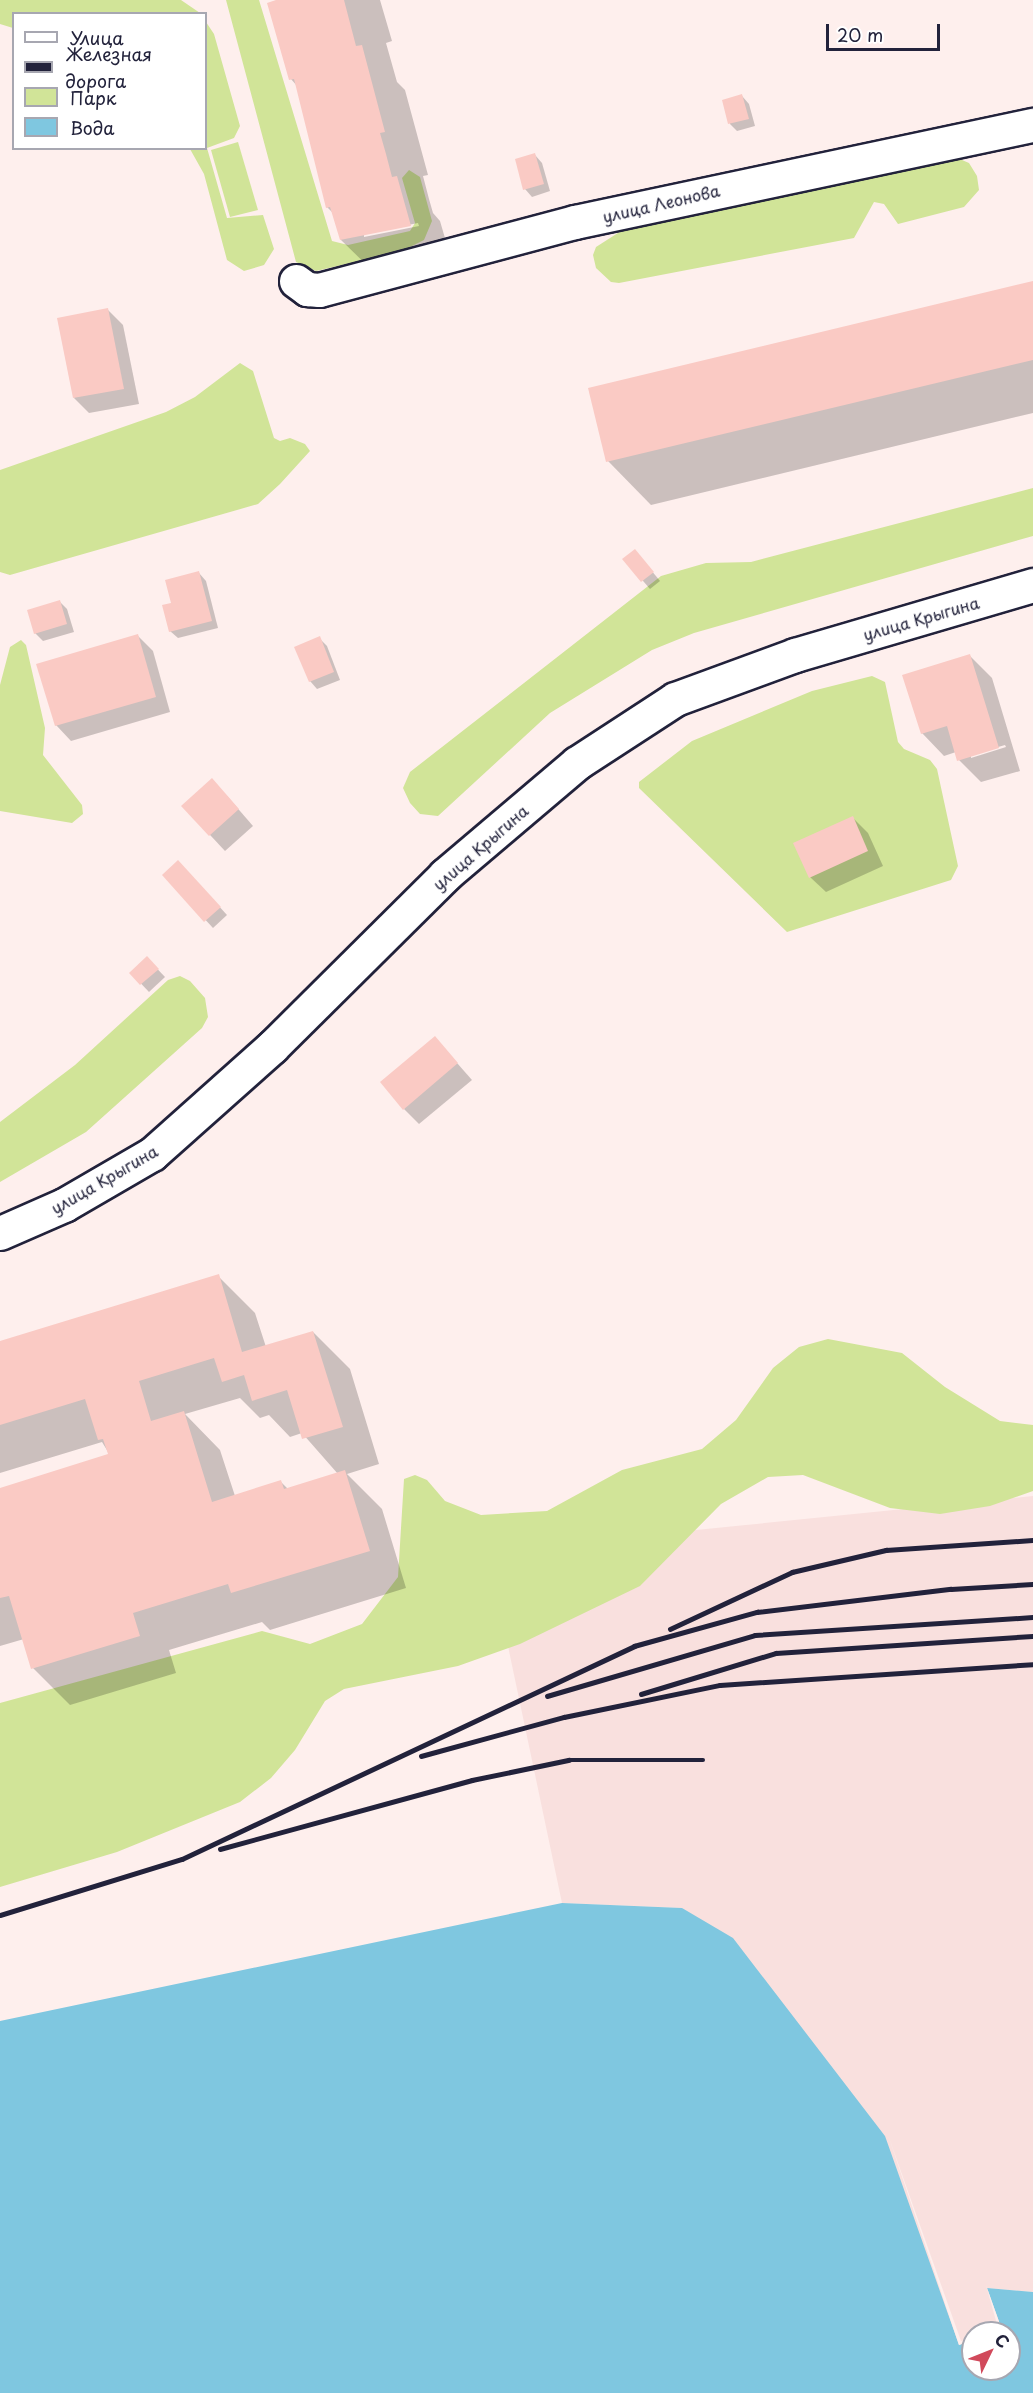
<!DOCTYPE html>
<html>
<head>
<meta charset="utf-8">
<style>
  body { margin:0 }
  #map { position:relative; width:1033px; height:2393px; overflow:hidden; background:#feefed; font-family:"Playpen Sans",sans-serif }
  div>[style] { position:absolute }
  .built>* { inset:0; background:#f9e0de }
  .green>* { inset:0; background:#d1e498 }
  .water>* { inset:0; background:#7fc7e0 }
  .pier>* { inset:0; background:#feefed }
  .shadow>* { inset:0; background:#0003 }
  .building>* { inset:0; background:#facac4 }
  .roads { filter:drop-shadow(2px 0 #22223b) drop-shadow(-2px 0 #22223b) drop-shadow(0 2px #22223b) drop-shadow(0 -2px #22223b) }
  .minor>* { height:33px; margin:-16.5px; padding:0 16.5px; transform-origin:16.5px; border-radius:16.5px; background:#fff }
  .secondary>* { height:33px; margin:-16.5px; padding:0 16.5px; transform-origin:16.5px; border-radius:16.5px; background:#fff }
  .rail>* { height:4.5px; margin:-2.25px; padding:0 2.25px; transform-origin:2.25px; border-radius:2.25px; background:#22223b }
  span { translate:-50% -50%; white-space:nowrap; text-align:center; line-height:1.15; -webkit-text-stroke:4.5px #fff; paint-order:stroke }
  .street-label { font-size:16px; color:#22223b }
  .legend { position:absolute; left:12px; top:12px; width:195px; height:138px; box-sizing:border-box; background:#fff; border:2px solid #a7a7b1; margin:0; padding:8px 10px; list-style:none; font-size:18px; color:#22223b }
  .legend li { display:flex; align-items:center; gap:12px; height:30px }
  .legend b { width:30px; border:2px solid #a7a7b1 }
  .north { position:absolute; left:961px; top:2321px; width:60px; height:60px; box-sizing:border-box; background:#fff; border:2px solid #a7a7b1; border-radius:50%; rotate:47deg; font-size:16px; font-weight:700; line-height:24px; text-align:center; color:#22223b }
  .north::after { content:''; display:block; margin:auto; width:21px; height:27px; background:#d1495b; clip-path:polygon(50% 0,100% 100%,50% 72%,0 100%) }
  .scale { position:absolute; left:826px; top:24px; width:114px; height:27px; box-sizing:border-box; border:3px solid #22223b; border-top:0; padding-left:8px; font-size:18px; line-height:21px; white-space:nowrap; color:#22223b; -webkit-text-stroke:4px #fff; paint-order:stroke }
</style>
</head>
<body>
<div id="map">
  <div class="built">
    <i style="clip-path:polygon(1033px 1496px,1033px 2292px,988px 2288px,1002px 2330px,973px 2333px,973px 2340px,959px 2345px,682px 1908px,562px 1903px,488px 1551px)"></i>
  </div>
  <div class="green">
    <i style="clip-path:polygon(0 0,181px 0,200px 13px,14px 14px,13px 28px,0 24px)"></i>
    <i style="clip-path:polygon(226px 0,259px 0,332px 241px,348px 245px,410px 231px,415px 223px,402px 178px,409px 170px,420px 177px,432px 221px,424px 240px,402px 251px,316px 271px,296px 262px)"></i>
    <i style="clip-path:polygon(206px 22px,214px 34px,240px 126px,234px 138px,207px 148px,227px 218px,263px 215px,274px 249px,264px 265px,244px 271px,227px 260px,204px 174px,190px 149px,206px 148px)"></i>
    <i style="clip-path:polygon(238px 142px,258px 210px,230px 217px,211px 150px)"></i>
    <i style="clip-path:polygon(955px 157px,969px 163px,977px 176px,979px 190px,964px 207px,898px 224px,884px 204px,874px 202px,854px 238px,619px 283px,611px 282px,596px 268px,593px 255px,596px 247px,621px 231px)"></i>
    <i style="clip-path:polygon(240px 363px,253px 371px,274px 438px,280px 441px,290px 438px,305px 444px,310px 451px,280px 484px,258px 504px,10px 575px,0 572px,0 470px,166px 412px,195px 397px)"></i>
    <i style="clip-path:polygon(1033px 488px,1033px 536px,694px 633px,652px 650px,550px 713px,438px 816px,420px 814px,410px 803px,403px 788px,410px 772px,661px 576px,706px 563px,751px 562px)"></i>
    <i style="clip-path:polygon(21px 640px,26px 645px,45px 728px,43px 755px,82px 805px,83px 814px,72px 823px,0 811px,0 685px,10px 647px)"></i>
    <i style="clip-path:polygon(872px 676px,885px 682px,898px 742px,904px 749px,930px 760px,937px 769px,958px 866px,951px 880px,787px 932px,639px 788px,639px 782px,692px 741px,812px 691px)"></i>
    <i style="clip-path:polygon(180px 976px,190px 981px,205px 998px,208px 1017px,202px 1028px,86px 1132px,0 1182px,0 1122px,75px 1065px,168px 980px)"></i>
    <i style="clip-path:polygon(828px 1339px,902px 1353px,945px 1387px,1000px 1421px,1033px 1425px,1033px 1491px,990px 1506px,940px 1514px,890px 1508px,803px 1475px,768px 1477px,721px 1504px,640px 1586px,520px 1644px,458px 1666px,344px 1689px,325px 1701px,295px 1750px,271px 1778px,240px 1802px,117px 1852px,0 1887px,0 1703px,262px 1631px,310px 1644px,362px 1624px,398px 1577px,404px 1479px,415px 1475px,427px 1480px,445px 1501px,481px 1515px,547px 1511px,622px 1470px,702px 1449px,736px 1420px,773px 1368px,799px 1347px)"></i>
  </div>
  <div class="water">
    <i style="clip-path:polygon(562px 1903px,682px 1908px,733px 1938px,885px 2136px,959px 2345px,973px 2340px,973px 2369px,1009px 2369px,1009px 2333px,994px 2333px,1002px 2330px,987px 2288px,1033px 2292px,1033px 2393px,0 2393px,0 2021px)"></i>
  </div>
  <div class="pier">
    <i style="clip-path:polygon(888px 2135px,961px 2341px,973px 2340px,959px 2345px)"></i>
    <i style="clip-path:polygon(986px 2285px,1002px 2330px,994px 2333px,998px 2328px)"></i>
  </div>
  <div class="shadow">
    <i style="clip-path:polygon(evenodd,279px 0,380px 0,392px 41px,386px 43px,397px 82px,405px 90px,428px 175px,423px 176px,429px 199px,433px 213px,440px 221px,454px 269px,385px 283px,341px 240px,333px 213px,327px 207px,297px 86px,291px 79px,279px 0,418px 223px,419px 226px,364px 237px,364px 234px,418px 223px)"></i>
    <i style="clip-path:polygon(742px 96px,749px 104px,755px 126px,737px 131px,730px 124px,724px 101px)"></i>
    <i style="clip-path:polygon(535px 155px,542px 163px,550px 191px,532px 197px,525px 189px)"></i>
    <i style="clip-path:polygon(1033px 283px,1033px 413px,651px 505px,608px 461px)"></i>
    <i style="clip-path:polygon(108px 310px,123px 325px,139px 404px,89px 413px,74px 398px)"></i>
    <i style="clip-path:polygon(642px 559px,660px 581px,650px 589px,625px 560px)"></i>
    <i style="clip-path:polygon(199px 573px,206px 581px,218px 628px,178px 638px,170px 631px,173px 604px)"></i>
    <i style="clip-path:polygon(60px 602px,67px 609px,74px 632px,43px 641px,35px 633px)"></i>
    <i style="clip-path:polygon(138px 636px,153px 651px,170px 712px,71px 741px,56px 725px)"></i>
    <i style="clip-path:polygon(319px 638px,327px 646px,340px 680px,317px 689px,310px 681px)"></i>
    <i style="clip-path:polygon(evenodd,969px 655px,992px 678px,1020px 771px,981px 782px,959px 760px,956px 752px,944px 756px,922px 733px,969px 655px,1005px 745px,1006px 747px,971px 758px,971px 755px,1005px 745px)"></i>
    <i style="clip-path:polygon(227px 796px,253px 826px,225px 851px,183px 806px)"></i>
    <i style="clip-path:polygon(853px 818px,868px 833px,883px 866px,826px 892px,810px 877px)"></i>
    <i style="clip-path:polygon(186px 870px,227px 915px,213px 928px,164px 875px)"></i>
    <i style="clip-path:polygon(147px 958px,165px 977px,149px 992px,131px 973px)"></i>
    <i style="clip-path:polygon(435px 1038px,472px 1080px,419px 1124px,404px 1109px)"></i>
    <i style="clip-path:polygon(evenodd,218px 1276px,255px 1313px,266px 1347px,313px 1332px,350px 1369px,379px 1464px,347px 1474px,382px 1509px,406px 1588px,270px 1630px,262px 1622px,169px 1650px,176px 1673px,70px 1705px,33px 1668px,24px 1639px,0 1646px,0 1489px,110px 1455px,102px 1442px,0 1473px,0 1343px,218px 1276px,240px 1398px,260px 1418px,269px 1415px,290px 1437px,302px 1433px,338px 1474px,288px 1489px,281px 1482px,235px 1496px,220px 1450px,185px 1414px,240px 1398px)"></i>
  </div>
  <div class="building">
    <i style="clip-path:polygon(276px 0,344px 0,356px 46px,362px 45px,385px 132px,380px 133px,386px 154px,392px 177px,397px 176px,411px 226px,340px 240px,330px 207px,326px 208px,294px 79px,289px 80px,267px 3px)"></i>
    <i style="clip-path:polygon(742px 94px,749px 119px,728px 124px,722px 100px)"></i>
    <i style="clip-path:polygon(535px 153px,544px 184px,523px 190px,515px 159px)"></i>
    <i style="clip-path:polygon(1033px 281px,1033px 360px,606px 462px,588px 388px)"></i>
    <i style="clip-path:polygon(108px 308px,124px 389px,73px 398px,57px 318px)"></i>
    <i style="clip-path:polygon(635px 549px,654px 572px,641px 582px,622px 559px)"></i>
    <i style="clip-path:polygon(199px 571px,212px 621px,169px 632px,162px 605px,171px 603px,165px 580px)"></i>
    <i style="clip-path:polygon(60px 600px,67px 624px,34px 634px,27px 610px)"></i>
    <i style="clip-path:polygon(138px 634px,156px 697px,55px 726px,36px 664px)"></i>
    <i style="clip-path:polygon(320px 636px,334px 672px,309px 682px,294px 647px)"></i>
    <i style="clip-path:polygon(970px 654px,999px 748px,957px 761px,947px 726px,921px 734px,902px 675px)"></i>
    <i style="clip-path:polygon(212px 778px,239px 809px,209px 836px,181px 806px)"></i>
    <i style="clip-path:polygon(853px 816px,868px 851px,809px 878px,793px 843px)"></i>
    <i style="clip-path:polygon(178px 860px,221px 907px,204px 922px,162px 875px)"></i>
    <i style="clip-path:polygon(147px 956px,159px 969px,140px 985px,129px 973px)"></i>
    <i style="clip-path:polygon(435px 1036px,458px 1063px,403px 1110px,380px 1082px)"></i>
    <i style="clip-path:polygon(219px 1274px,242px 1352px,313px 1331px,343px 1427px,302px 1439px,287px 1390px,252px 1401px,244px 1375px,222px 1382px,214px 1358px,139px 1381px,151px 1421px,184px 1411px,212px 1502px,281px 1480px,284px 1489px,345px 1470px,370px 1551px,231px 1593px,228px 1584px,133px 1613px,140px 1636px,31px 1669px,9px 1596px,0 1598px,0 1488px,108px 1454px,103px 1439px,98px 1440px,85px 1399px,0 1425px,0 1341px)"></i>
  </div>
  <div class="roads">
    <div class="minor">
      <i style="left:296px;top:281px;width:14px;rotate:36deg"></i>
      <i style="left:307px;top:289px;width:12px;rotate:5deg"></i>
      <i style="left:319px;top:290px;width:265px;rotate:-14.9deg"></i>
      <i style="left:575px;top:222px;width:468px;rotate:-12deg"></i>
    </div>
    <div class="secondary">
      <i style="left:0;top:1233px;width:70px;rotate:-23.6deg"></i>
      <i style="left:64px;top:1205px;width:102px;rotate:-30.1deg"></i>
      <i style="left:152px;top:1154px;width:161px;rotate:-41.7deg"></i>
      <i style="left:272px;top:1047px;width:244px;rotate:-44.8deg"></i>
      <i style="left:445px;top:875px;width:173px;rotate:-40.3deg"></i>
      <i style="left:577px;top:763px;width:117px;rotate:-33.1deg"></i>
      <i style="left:675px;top:699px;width:128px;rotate:-20.1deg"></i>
      <i style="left:795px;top:655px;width:248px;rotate:-16.4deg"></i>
    </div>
  </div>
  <div class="rail">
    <i style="left:670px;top:1629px;width:135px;rotate:-25deg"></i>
    <i style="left:792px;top:1572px;width:97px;rotate:-13.2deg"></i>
    <i style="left:886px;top:1550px;width:147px;rotate:-3.9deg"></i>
    <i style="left:641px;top:1694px;width:141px;rotate:-16.9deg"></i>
    <i style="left:776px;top:1653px;width:258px;rotate:-3.8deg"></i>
    <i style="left:547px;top:1696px;width:217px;rotate:-16.3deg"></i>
    <i style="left:755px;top:1635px;width:279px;rotate:-3.7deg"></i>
    <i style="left:421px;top:1756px;width:148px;rotate:-15.3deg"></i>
    <i style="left:564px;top:1717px;width:159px;rotate:-11.6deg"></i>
    <i style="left:720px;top:1685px;width:314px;rotate:-3.8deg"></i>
    <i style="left:220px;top:1849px;width:261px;rotate:-15.3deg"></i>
    <i style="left:472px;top:1780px;width:99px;rotate:-11.7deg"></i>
    <i style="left:569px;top:1760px;width:134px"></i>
    <i style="left:0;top:1915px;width:190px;rotate:-17.1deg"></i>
    <i style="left:182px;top:1859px;width:500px;rotate:-25.2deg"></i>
    <i style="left:634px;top:1646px;width:128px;rotate:-15.5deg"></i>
    <i style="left:757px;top:1612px;width:195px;rotate:-6.8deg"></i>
    <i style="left:951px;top:1589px;width:82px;rotate:-3.5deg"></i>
  </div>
  <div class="street-label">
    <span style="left:661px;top:203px;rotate:-13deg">улица Леонова</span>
    <span style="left:921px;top:618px;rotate:-16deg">улица Крыгина</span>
    <span style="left:480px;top:847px;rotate:-41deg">улица Крыгина</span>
    <span style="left:104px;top:1179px;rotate:-30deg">улица Крыгина</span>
  </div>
  <ul class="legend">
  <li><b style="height:8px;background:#fff"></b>Улица</li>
  <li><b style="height:8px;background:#22223b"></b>Железная дорога</li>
  <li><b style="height:16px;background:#d1e498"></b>Парк</li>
  <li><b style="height:16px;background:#7fc7e0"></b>Вода</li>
  </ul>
  <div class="north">С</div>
  <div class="scale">20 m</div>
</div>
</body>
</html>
